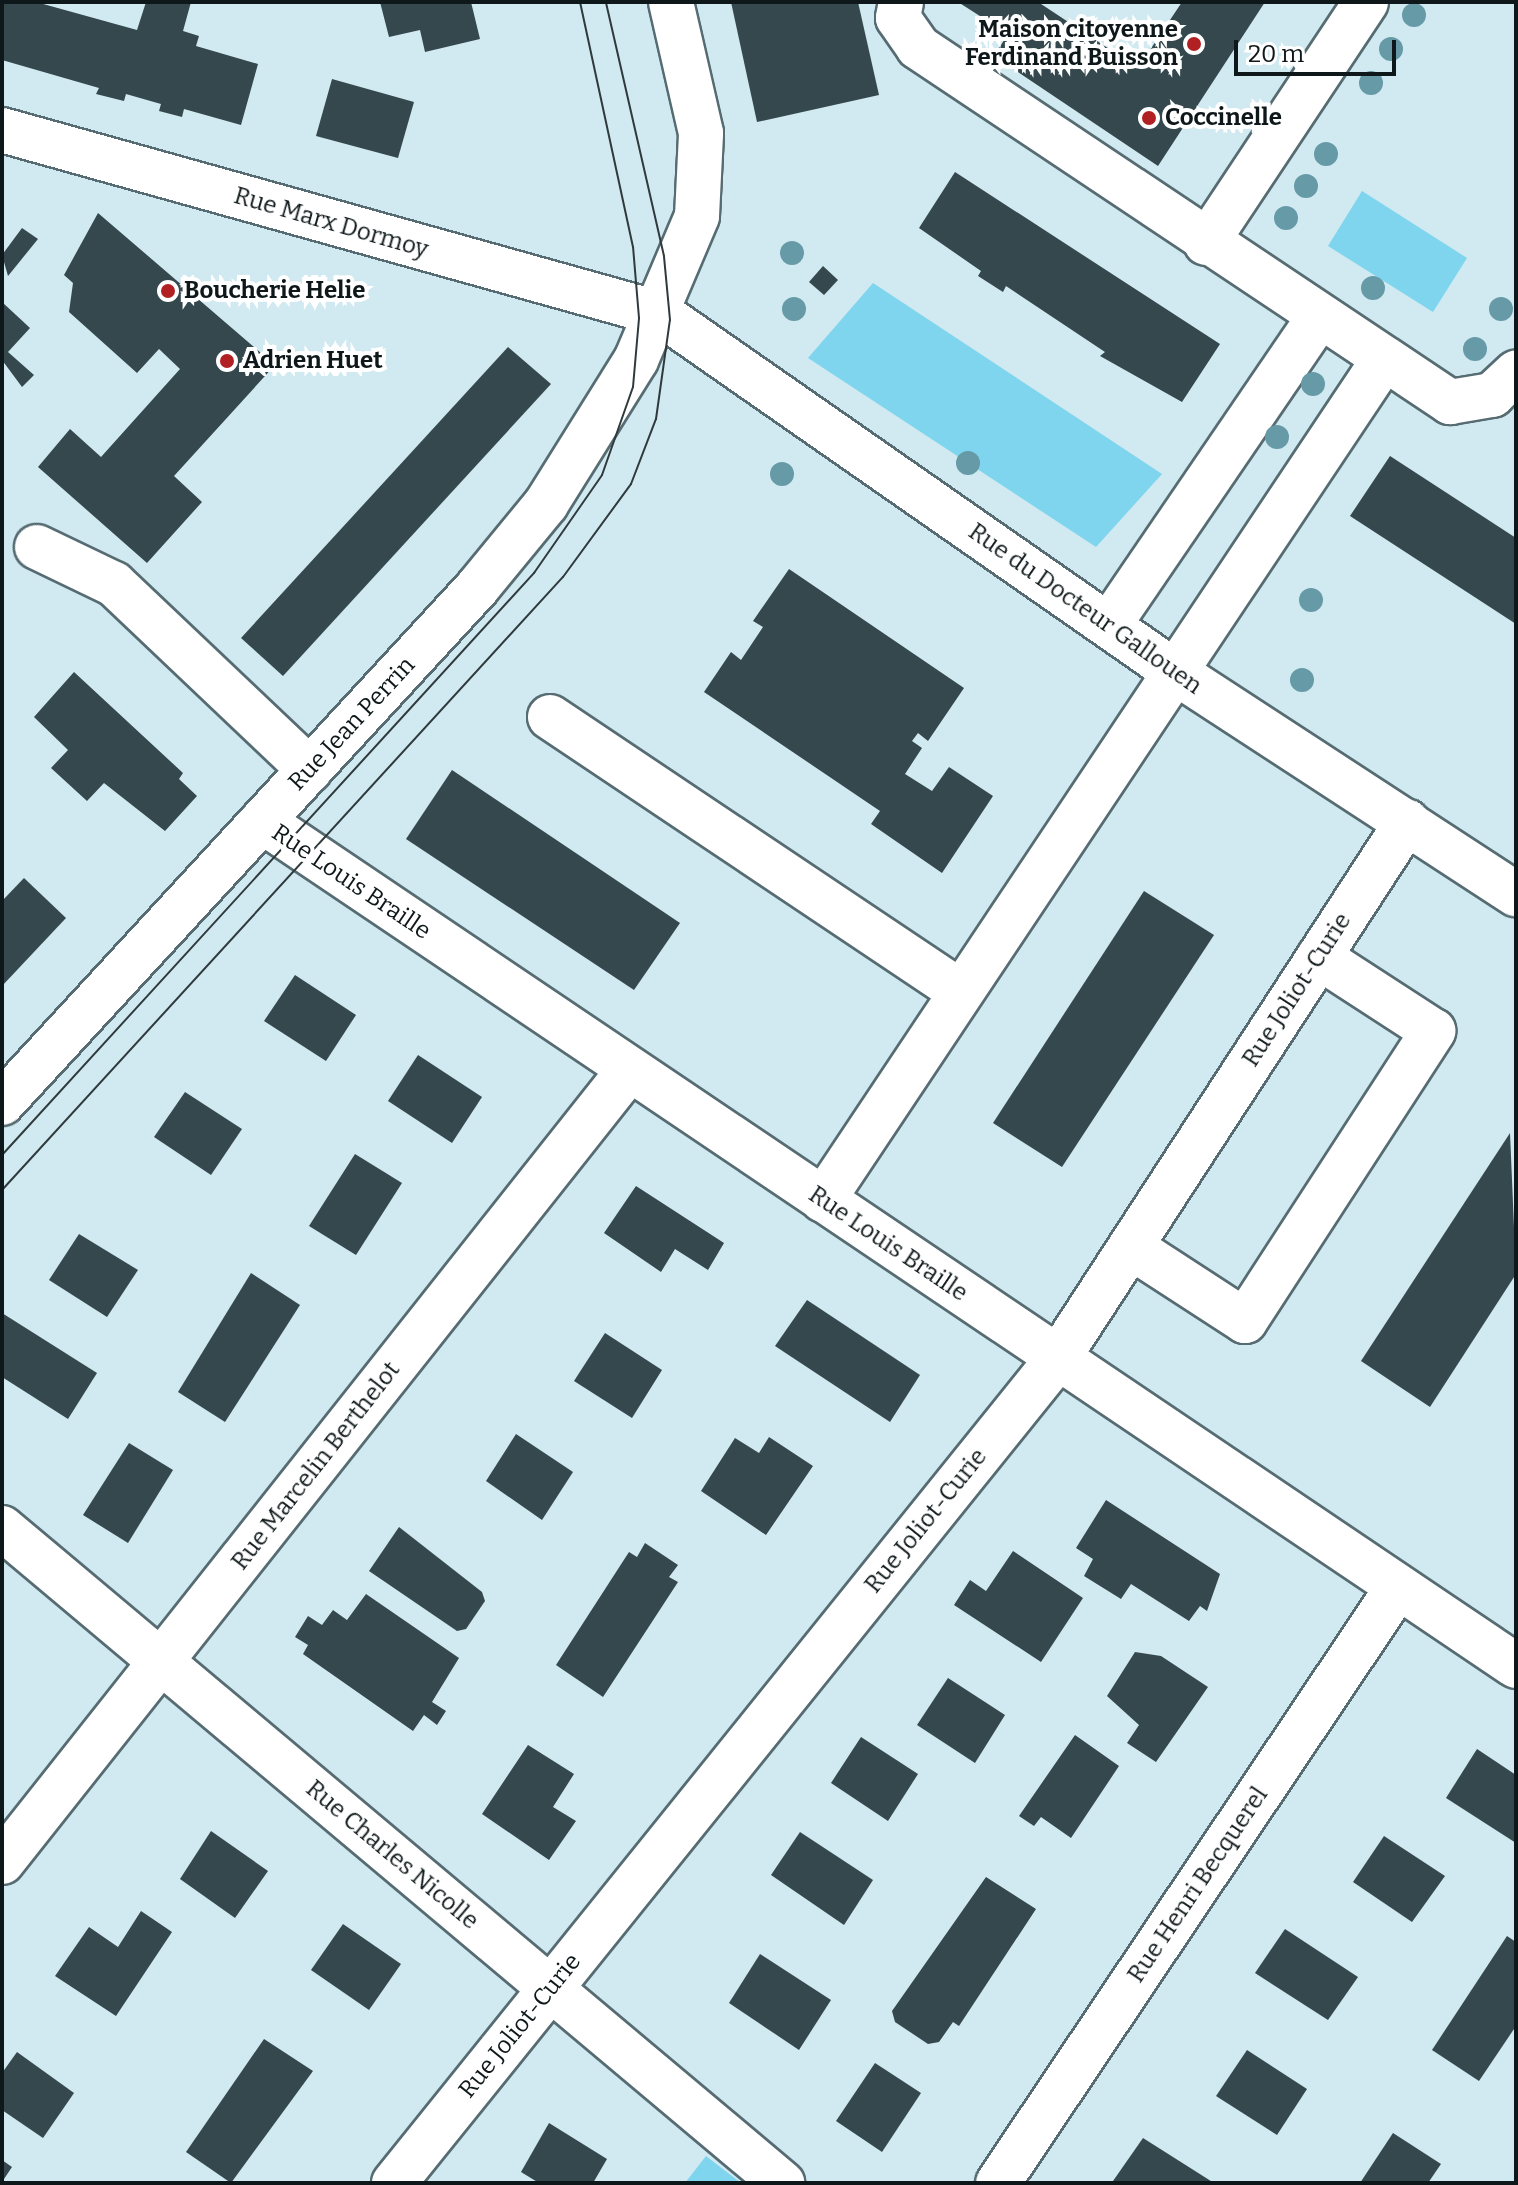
<!DOCTYPE html>
<html>
<head>
<meta charset="utf-8">
<style>
  body { margin:0 }
  #map { position:relative; width:1518px; height:2185px; overflow:hidden; background:#d1e9f0; font-family:Bitter,serif }
  div>[style] { position:absolute }
  .green>* { inset:0; background:#7ed5ed }
  .building>* { inset:0; background:#34484e }
  .roads { filter:drop-shadow(2px 0 #566c72) drop-shadow(-2px 0 #566c72) drop-shadow(0 2px #566c72) drop-shadow(0 -2px #566c72) }
  .minor>* { height:44px; margin:-22px; padding:0 22px; transform-origin:22px; border-radius:22px; background:#fff }
  .tram>* { height:2px; margin:-1px; padding:0 1px; transform-origin:1px; border-radius:1px; background:#2f3a3d }
  .trees>* { width:24px; height:24px; margin:-12px; border-radius:50%; background:#659aa6 }
  .dots>* { width:22px; height:22px; translate:-50% -50%; box-sizing:border-box; border:4px solid #fff; border-radius:50% }
  span { translate:-50% -50%; white-space:nowrap; text-align:center; line-height:1.15; -webkit-text-stroke:8px #fff; paint-order:stroke }
  .poi-label { font-size:24px; color:#0e1719; font-weight:700 }
  .right { translate:-100% -50%; text-align:right }
  .left { translate:0 -50%; text-align:left }
  .street-label { font-size:24px; color:#0e1719 }
  .frame { position:absolute; inset:0; border:4px solid #0e1719; pointer-events:none }
  .scale { position:absolute; left:1234px; top:40px; width:162px; height:36px; box-sizing:border-box; border:4px solid #0e1719; border-top:0; padding-left:10px; font-size:24px; line-height:28px; white-space:nowrap; color:#0e1719; -webkit-text-stroke:6px #fff; paint-order:stroke }
</style>
</head>
<body>
<div id="map">
  <div class="green">
    <i style="clip-path:polygon(1362px 191px,1467px 258px,1433px 312px,1328px 246px)"></i>
    <i style="clip-path:polygon(873px 283px,1162px 474px,1096px 547px,808px 358px)"></i>
    <i style="clip-path:polygon(706px 2156px,741px 2183px,685px 2183px)"></i>
  </div>
  <div class="building">
    <i style="clip-path:polygon(2px 2px,36px 2px,137px 30px,146px 2px,191px 2px,183px 31px,199px 36px,196px 46px,258px 64px,241px 125px,184px 109px,182px 117px,159px 111px,161px 104px,126px 94px,124px 101px,96px 94px,99px 88px,2px 60px)"></i>
    <i style="clip-path:polygon(380px 2px,471px 2px,480px 39px,425px 52px,420px 30px,389px 37px)"></i>
    <i style="clip-path:polygon(731px 2px,858px 2px,879px 95px,757px 122px)"></i>
    <i style="clip-path:polygon(958px 2px,1038px 2px,1138px 68px,1182px 2px,1265px 2px,1158px 166px,994px 56px,1008px 34px)"></i>
    <i style="clip-path:polygon(332px 79px,414px 102px,398px 158px,316px 136px)"></i>
    <i style="clip-path:polygon(955px 172px,1220px 344px,1182px 402px,1100px 356px,1105px 352px,1006px 286px,1003px 292px,978px 276px,981px 271px,919px 228px)"></i>
    <i style="clip-path:polygon(98px 213px,275px 365px,174px 476px,202px 502px,147px 563px,38px 467px,70px 429px,101px 457px,180px 369px,159px 349px,137px 373px,69px 312px,73px 283px,64px 275px)"></i>
    <i style="clip-path:polygon(22px 228px,38px 239px,8px 276px,2px 255px)"></i>
    <i style="clip-path:polygon(823px 266px,838px 280px,824px 295px,809px 282px)"></i>
    <i style="clip-path:polygon(2px 302px,30px 328px,8px 352px,34px 375px,22px 387px,2px 360px)"></i>
    <i style="clip-path:polygon(508px 347px,551px 384px,283px 676px,241px 638px)"></i>
    <i style="clip-path:polygon(1390px 456px,1516px 538px,1516px 624px,1350px 516px)"></i>
    <i style="clip-path:polygon(789px 569px,964px 688px,928px 741px,918px 733px,912px 741px,922px 748px,905px 774px,932px 791px,949px 767px,993px 796px,942px 873px,871px 824px,880px 811px,704px 692px,731px 652px,741px 660px,763px 627px,753px 621px)"></i>
    <i style="clip-path:polygon(74px 672px,183px 773px,179px 779px,197px 796px,165px 831px,104px 783px,87px 801px,51px 768px,68px 750px,34px 717px)"></i>
    <i style="clip-path:polygon(452px 770px,680px 923px,634px 990px,406px 839px)"></i>
    <i style="clip-path:polygon(24px 878px,66px 918px,2px 986px,2px 901px)"></i>
    <i style="clip-path:polygon(1144px 891px,1214px 935px,1062px 1167px,993px 1123px)"></i>
    <i style="clip-path:polygon(295px 975px,356px 1015px,326px 1061px,264px 1021px)"></i>
    <i style="clip-path:polygon(418px 1055px,482px 1097px,452px 1143px,388px 1101px)"></i>
    <i style="clip-path:polygon(185px 1092px,242px 1129px,211px 1175px,154px 1137px)"></i>
    <i style="clip-path:polygon(1510px 1133px,1516px 1274px,1430px 1407px,1361px 1361px)"></i>
    <i style="clip-path:polygon(355px 1154px,402px 1183px,356px 1255px,309px 1226px)"></i>
    <i style="clip-path:polygon(636px 1186px,724px 1243px,708px 1270px,675px 1249px,661px 1272px,604px 1233px)"></i>
    <i style="clip-path:polygon(79px 1234px,138px 1270px,107px 1317px,49px 1280px)"></i>
    <i style="clip-path:polygon(251px 1273px,300px 1305px,225px 1422px,178px 1392px)"></i>
    <i style="clip-path:polygon(807px 1300px,920px 1375px,890px 1422px,775px 1346px)"></i>
    <i style="clip-path:polygon(2px 1313px,97px 1373px,68px 1419px,2px 1377px)"></i>
    <i style="clip-path:polygon(605px 1333px,662px 1370px,632px 1418px,574px 1381px)"></i>
    <i style="clip-path:polygon(516px 1434px,573px 1472px,542px 1520px,486px 1481px)"></i>
    <i style="clip-path:polygon(769px 1437px,813px 1466px,766px 1535px,701px 1491px,735px 1438px,759px 1453px)"></i>
    <i style="clip-path:polygon(129px 1443px,173px 1470px,128px 1543px,83px 1515px)"></i>
    <i style="clip-path:polygon(1106px 1500px,1220px 1574px,1207px 1611px,1200px 1606px,1189px 1621px,1131px 1584px,1121px 1599px,1084px 1576px,1093px 1559px,1076px 1548px)"></i>
    <i style="clip-path:polygon(399px 1527px,482px 1592px,485px 1601px,466px 1629px,457px 1631px,369px 1571px)"></i>
    <i style="clip-path:polygon(645px 1543px,678px 1565px,669px 1577px,678px 1582px,603px 1697px,556px 1665px,629px 1552px,637px 1557px)"></i>
    <i style="clip-path:polygon(1013px 1551px,1083px 1598px,1041px 1662px,954px 1605px,970px 1580px,986px 1591px)"></i>
    <i style="clip-path:polygon(366px 1594px,459px 1658px,432px 1702px,446px 1711px,437px 1725px,424px 1715px,413px 1731px,303px 1654px,308px 1645px,295px 1637px,308px 1616px,322px 1625px,333px 1610px,347px 1620px)"></i>
    <i style="clip-path:polygon(1135px 1652px,1161px 1656px,1208px 1687px,1156px 1762px,1127px 1743px,1139px 1725px,1107px 1696px)"></i>
    <i style="clip-path:polygon(948px 1678px,1005px 1715px,975px 1763px,917px 1725px)"></i>
    <i style="clip-path:polygon(1075px 1735px,1119px 1766px,1071px 1838px,1041px 1817px,1034px 1826px,1019px 1816px)"></i>
    <i style="clip-path:polygon(861px 1737px,918px 1774px,888px 1821px,831px 1783px)"></i>
    <i style="clip-path:polygon(528px 1745px,574px 1774px,553px 1807px,576px 1821px,549px 1860px,482px 1814px)"></i>
    <i style="clip-path:polygon(1477px 1749px,1516px 1775px,1516px 1843px,1446px 1798px)"></i>
    <i style="clip-path:polygon(211px 1831px,268px 1871px,235px 1918px,180px 1879px)"></i>
    <i style="clip-path:polygon(800px 1832px,873px 1880px,844px 1925px,771px 1875px)"></i>
    <i style="clip-path:polygon(1384px 1836px,1445px 1876px,1412px 1922px,1353px 1882px)"></i>
    <i style="clip-path:polygon(986px 1877px,1036px 1909px,959px 2026px,953px 2022px,939px 2042px,928px 2044px,895px 2022px,892px 2011px)"></i>
    <i style="clip-path:polygon(141px 1911px,172px 1932px,116px 2016px,55px 1976px,89px 1927px,118px 1947px)"></i>
    <i style="clip-path:polygon(343px 1924px,401px 1964px,369px 2010px,311px 1970px)"></i>
    <i style="clip-path:polygon(1285px 1929px,1358px 1977px,1328px 2020px,1255px 1973px)"></i>
    <i style="clip-path:polygon(1507px 1936px,1516px 1942px,1516px 2026px,1479px 2081px,1432px 2050px)"></i>
    <i style="clip-path:polygon(760px 1954px,831px 2000px,799px 2050px,729px 2003px)"></i>
    <i style="clip-path:polygon(264px 2039px,313px 2071px,231px 2183px,186px 2152px)"></i>
    <i style="clip-path:polygon(1247px 2050px,1307px 2089px,1277px 2135px,1216px 2096px)"></i>
    <i style="clip-path:polygon(17px 2052px,74px 2093px,43px 2138px,2px 2110px,2px 2073px)"></i>
    <i style="clip-path:polygon(875px 2063px,921px 2093px,882px 2152px,836px 2121px)"></i>
    <i style="clip-path:polygon(549px 2123px,607px 2159px,593px 2183px,539px 2183px,521px 2172px)"></i>
    <i style="clip-path:polygon(1393px 2133px,1441px 2164px,1428px 2183px,1360px 2183px)"></i>
    <i style="clip-path:polygon(1143px 2138px,1214px 2183px,1113px 2181px)"></i>
    <i style="clip-path:polygon(2px 2160px,12px 2167px,2px 2182px)"></i>
  </div>
  <div class="roads">
    <div class="minor">
      <i style="left:901px;top:2px;width:16px;rotate:101deg"></i>
      <i style="left:898px;top:18px;width:35px;rotate:55deg"></i>
      <i style="left:918px;top:47px;width:640px;rotate:33.71deg"></i>
      <i style="left:1450px;top:402px;width:43px;rotate:-9.5deg"></i>
      <i style="left:1492px;top:395px;width:33px;rotate:-43deg"></i>
      <i style="left:2px;top:130px;width:684px;rotate:15.6deg"></i>
      <i style="left:661px;top:314px;width:623px;rotate:34.86deg"></i>
      <i style="left:1172px;top:670px;width:411px;rotate:33.1deg"></i>
      <i style="left:1206px;top:243px;width:289px;rotate:-56.4deg"></i>
      <i style="left:37px;top:547px;width:85px;rotate:25.7deg"></i>
      <i style="left:114px;top:584px;width:270px;rotate:43.5deg"></i>
      <i style="left:1109px;top:625px;width:373px;rotate:-55.7deg"></i>
      <i style="left:550px;top:717px;width:493px;rotate:33.8deg"></i>
      <i style="left:262px;top:821px;width:1512px;rotate:33.97deg"></i>
      <i style="left:2px;top:1103px;width:701px;rotate:-47.31deg"></i>
      <i style="left:477px;top:588px;width:109px;rotate:-50.6deg"></i>
      <i style="left:546px;top:504px;width:170px;rotate:-58deg"></i>
      <i style="left:636px;top:360px;width:156px;rotate:-67deg"></i>
      <i style="left:697px;top:216px;width:83px;rotate:-87.2deg"></i>
      <i style="left:701px;top:133px;width:134px;rotate:-102.9deg"></i>
      <i style="left:823px;top:1200px;width:1011px;rotate:-56.29deg"></i>
      <i style="left:1131px;top:1247px;width:136px;rotate:33deg"></i>
      <i style="left:1245px;top:1321px;width:346px;rotate:-57deg"></i>
      <i style="left:1433px;top:1031px;width:136px;rotate:-147deg"></i>
      <i style="left:2px;top:1528px;width:1019px;rotate:40.02deg"></i>
      <i style="left:2px;top:1862px;width:1010px;rotate:-51.63deg"></i>
      <i style="left:394px;top:2183px;width:1059px;rotate:-51.17deg"></i>
      <i style="left:1058px;top:1358px;width:640px;rotate:-56.93deg"></i>
      <i style="left:998px;top:2183px;width:718px;rotate:-56.13deg"></i>
    </div>
  </div>
  <div class="tram">
    <i style="left:2px;top:1155px;width:789px;rotate:-47.57deg"></i>
    <i style="left:534px;top:573px;width:119px;rotate:-55.2deg"></i>
    <i style="left:602px;top:475px;width:93px;rotate:-70.6deg"></i>
    <i style="left:633px;top:387px;width:69px;rotate:-85deg"></i>
    <i style="left:639px;top:318px;width:71px;rotate:-94.8deg"></i>
    <i style="left:633px;top:247px;width:251px;rotate:-102.2deg"></i>
    <i style="left:2px;top:1190px;width:831px;rotate:-47.54deg"></i>
    <i style="left:563px;top:577px;width:115px;rotate:-53.8deg"></i>
    <i style="left:631px;top:484px;width:70px;rotate:-69deg"></i>
    <i style="left:656px;top:419px;width:100px;rotate:-82deg"></i>
    <i style="left:670px;top:320px;width:64px;rotate:-95.4deg"></i>
    <i style="left:664px;top:256px;width:261px;rotate:-102.9deg"></i>
  </div>
  <div class="trees">
    <i style="left:1414px;top:15px"></i>
    <i style="left:1391px;top:49px"></i>
    <i style="left:1371px;top:83px"></i>
    <i style="left:1326px;top:154px"></i>
    <i style="left:1306px;top:186px"></i>
    <i style="left:1286px;top:218px"></i>
    <i style="left:792px;top:253px"></i>
    <i style="left:1373px;top:288px"></i>
    <i style="left:794px;top:309px"></i>
    <i style="left:1501px;top:309px"></i>
    <i style="left:1475px;top:349px"></i>
    <i style="left:1313px;top:384px"></i>
    <i style="left:1277px;top:437px"></i>
    <i style="left:968px;top:463px"></i>
    <i style="left:782px;top:474px"></i>
    <i style="left:1311px;top:600px"></i>
    <i style="left:1302px;top:680px"></i>
  </div>
  <div class="dots">
    <i style="left:1194px;top:44px;background:#b12123"></i>
    <i style="left:1149px;top:118px;background:#b12123"></i>
    <i style="left:168px;top:291px;background:#b12123"></i>
    <i style="left:227px;top:361px;background:#b12123"></i>
  </div>
  <div class="poi-label">
    <span class="right" style="left:1178px;top:44px">Maison citoyenne<br>Ferdinand Buisson</span>
    <span class="left" style="left:1165px;top:118px">Coccinelle</span>
    <span class="left" style="left:184px;top:291px">Boucherie Helie</span>
    <span class="left" style="left:243px;top:361px">Adrien Huet</span>
  </div>
  <div class="street-label">
    <span style="left:331px;top:223px;rotate:16deg">Rue Marx Dormoy</span>
    <span style="left:1085px;top:609px;rotate:35deg">Rue du Docteur Gallouen</span>
    <span style="left:352px;top:724px;rotate:-47deg">Rue Jean Perrin</span>
    <span style="left:351px;top:882px;rotate:34deg">Rue Louis Braille</span>
    <span style="left:1297px;top:990px;rotate:-57deg">Rue Joliot-Curie</span>
    <span style="left:888px;top:1244px;rotate:34deg">Rue Louis Braille</span>
    <span style="left:316px;top:1466px;rotate:-52deg">Rue Marcelin Berthelot</span>
    <span style="left:926px;top:1521px;rotate:-51deg">Rue Joliot-Curie</span>
    <span style="left:392px;top:1855px;rotate:40deg">Rue Charles Nicolle</span>
    <span style="left:1198px;top:1885px;rotate:-56deg">Rue Henri Becquerel</span>
    <span style="left:520px;top:2026px;rotate:-51deg">Rue Joliot-Curie</span>
  </div>
  <div class="frame"></div>
  <div class="scale">20 m</div>
</div>
</body>
</html>
